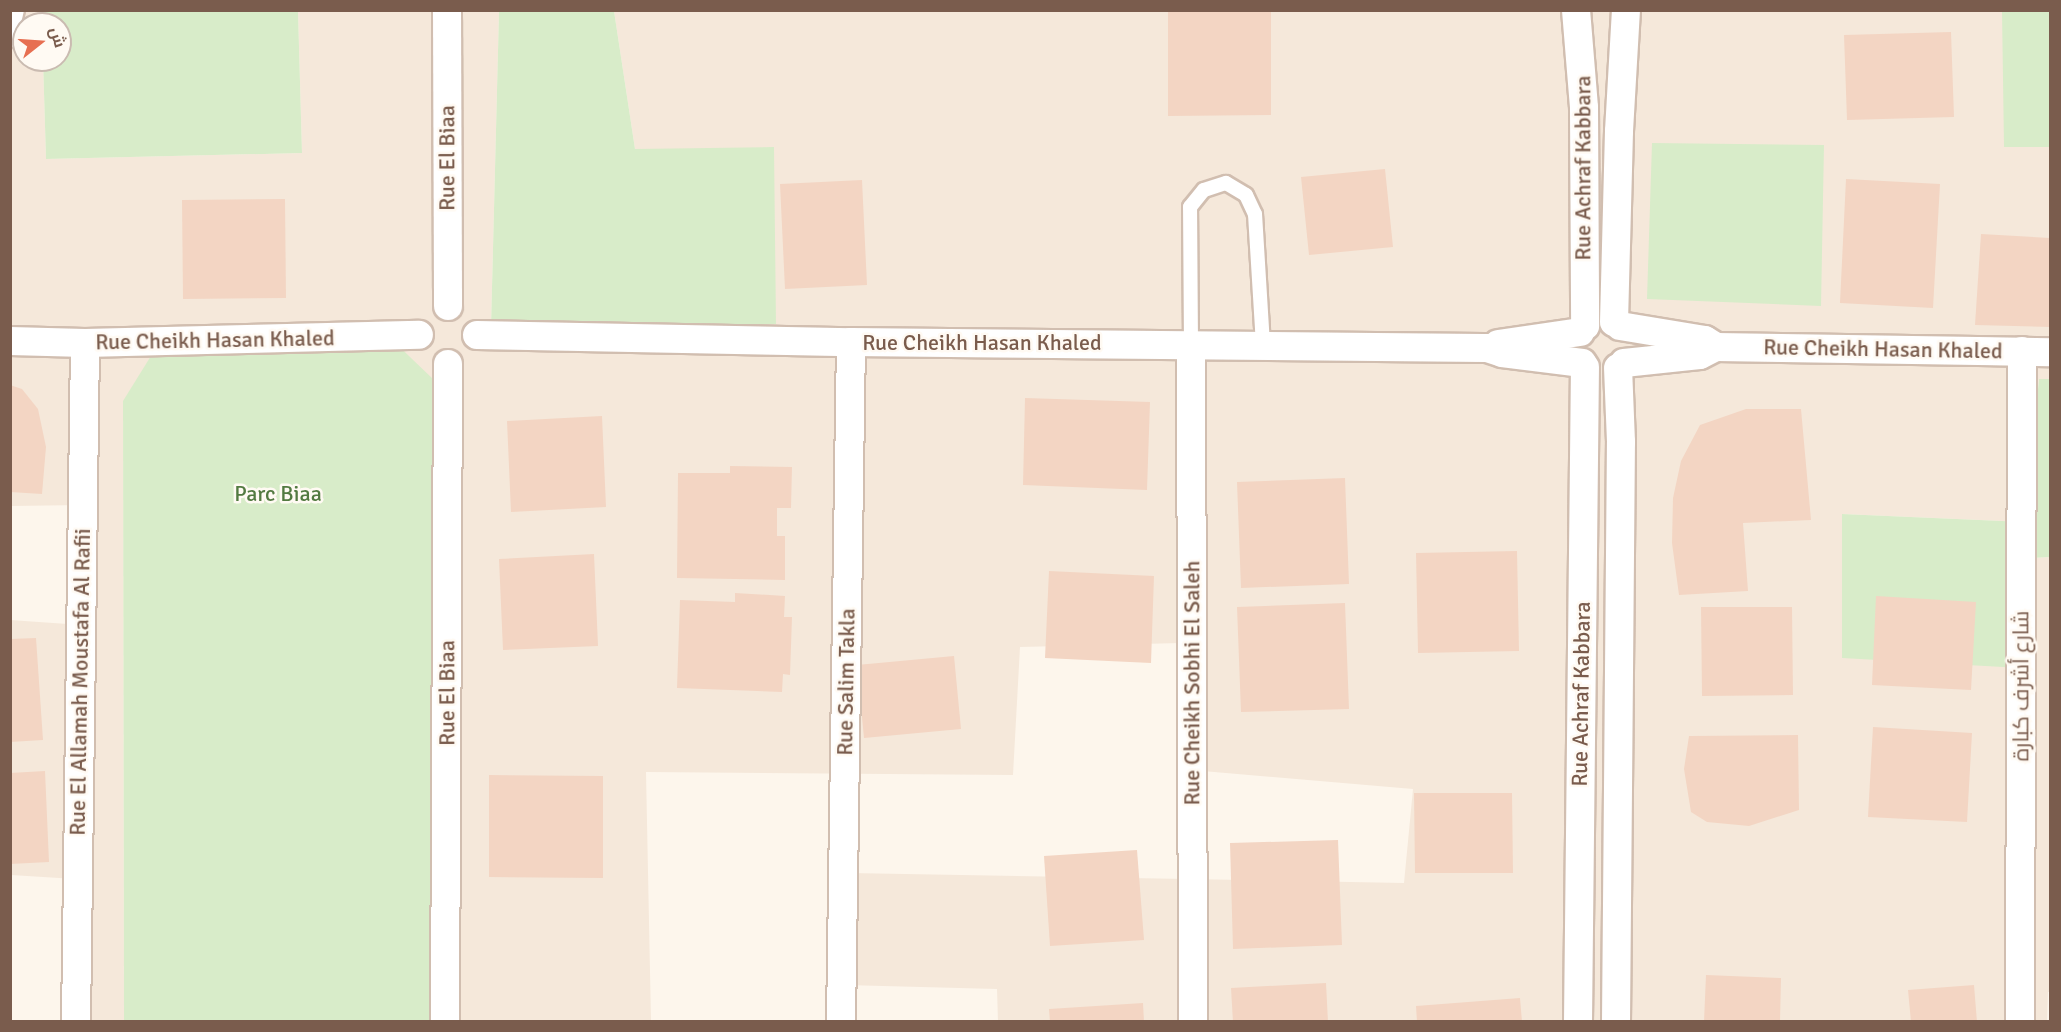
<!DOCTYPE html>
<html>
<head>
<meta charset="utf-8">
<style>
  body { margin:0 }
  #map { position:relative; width:2061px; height:1032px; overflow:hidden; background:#fdf6ec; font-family:Signika,Cairo,sans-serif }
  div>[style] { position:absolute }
  .residential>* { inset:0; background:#f5e8da }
  .green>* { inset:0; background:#d8ecc9 }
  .building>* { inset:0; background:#f3d5c3 }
  .roads { filter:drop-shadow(2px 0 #d1beb0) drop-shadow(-2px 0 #d1beb0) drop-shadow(0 2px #d1beb0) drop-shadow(0 -2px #d1beb0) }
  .service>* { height:14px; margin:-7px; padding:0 7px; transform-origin:7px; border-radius:7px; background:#fff }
  .minor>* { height:28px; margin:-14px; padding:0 14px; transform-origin:14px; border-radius:14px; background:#fff }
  span { translate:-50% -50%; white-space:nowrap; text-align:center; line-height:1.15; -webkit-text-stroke:5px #fffaf3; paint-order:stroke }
  .street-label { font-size:22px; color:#7a5c4d }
  .park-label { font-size:22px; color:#537a41 }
  .frame { position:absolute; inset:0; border:12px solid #7a5c4d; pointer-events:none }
  .north { position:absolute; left:12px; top:12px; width:60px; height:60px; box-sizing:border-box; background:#fffaf3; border:2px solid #cabbb1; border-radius:50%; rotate:73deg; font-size:16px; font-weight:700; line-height:24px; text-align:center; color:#7a5c4d }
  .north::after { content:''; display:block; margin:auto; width:21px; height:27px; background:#e76f51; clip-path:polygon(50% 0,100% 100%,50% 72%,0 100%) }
</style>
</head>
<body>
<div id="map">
  <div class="residential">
    <i style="clip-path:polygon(11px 11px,42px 11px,42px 24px,24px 24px,24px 60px,43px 60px,46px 159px,302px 153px,298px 11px,513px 11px,499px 11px,491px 327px,776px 323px,635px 149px,614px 11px,2050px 11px,2050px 379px,2039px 379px,2026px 522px,1842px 514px,1842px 658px,2032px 558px,2050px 557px,2050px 992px,2048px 992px,2047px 1021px,998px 1022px,997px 989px,845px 985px,849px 873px,1404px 883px,1413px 789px,1191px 770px,1181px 643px,1020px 647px,1013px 775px,646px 772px,651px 1021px,431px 1021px,434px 381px,123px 401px,124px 1021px,79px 1021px,75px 879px,11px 875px,10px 620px,82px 625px,83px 505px,11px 506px)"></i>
  </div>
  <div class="green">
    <i style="clip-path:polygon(42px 11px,298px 11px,302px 153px,46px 159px,43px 60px,60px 60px,60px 24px,42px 24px)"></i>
    <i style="clip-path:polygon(499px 11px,614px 11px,635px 149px,774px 147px,776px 324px,491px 327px)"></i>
    <i style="clip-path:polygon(2002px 11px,2050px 11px,2050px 147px,2004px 147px)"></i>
    <i style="clip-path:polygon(1652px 143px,1824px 145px,1821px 306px,1647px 299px)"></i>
    <i style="clip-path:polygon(385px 333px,434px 380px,431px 1021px,124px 1021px,123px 401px,159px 343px)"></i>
    <i style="clip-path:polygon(2039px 379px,2050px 379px,2050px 557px,2032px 558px,2021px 668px,1842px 658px,1842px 514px,2025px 522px)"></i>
  </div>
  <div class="building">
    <i style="clip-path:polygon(1168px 10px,1271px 10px,1271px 115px,1168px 116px)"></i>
    <i style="clip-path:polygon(1951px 32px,1954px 117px,1847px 120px,1844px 35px)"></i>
    <i style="clip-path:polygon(1385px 169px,1393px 247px,1309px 255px,1301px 177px)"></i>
    <i style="clip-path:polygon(1846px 179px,1940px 184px,1933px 308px,1840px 303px)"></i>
    <i style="clip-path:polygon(862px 180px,867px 285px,785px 289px,780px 184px)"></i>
    <i style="clip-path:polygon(285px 199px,286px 298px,183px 299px,182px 200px)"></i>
    <i style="clip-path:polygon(1981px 234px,2050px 238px,2050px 327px,1975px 325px)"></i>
    <i style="clip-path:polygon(10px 385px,22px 389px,38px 409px,46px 447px,42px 494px,10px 492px)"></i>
    <i style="clip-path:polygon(1025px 398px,1150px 402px,1147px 490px,1023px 485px)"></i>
    <i style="clip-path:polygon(1746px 409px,1801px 409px,1811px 520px,1743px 523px,1748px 591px,1679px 595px,1672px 543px,1673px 498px,1681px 461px,1700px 425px)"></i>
    <i style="clip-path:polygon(602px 416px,606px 507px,511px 512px,507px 421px)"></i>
    <i style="clip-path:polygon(730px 466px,792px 467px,791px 508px,777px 508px,777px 536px,785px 536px,785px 580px,677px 578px,678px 473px,730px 473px)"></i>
    <i style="clip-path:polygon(1345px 478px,1349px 584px,1241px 588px,1237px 482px)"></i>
    <i style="clip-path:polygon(1517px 551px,1519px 651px,1418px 653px,1416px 553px)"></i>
    <i style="clip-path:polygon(594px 554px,598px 646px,503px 650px,499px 559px)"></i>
    <i style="clip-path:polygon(1049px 571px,1154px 576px,1151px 663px,1045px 658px)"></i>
    <i style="clip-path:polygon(735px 593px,785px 596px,784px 617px,792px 617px,790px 675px,783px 674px,782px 692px,677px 688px,680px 600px,735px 602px)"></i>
    <i style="clip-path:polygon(1876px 596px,1976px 602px,1971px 690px,1872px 685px)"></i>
    <i style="clip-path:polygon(1345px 603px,1349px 709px,1241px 712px,1237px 607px)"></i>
    <i style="clip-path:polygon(1701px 607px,1792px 607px,1793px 695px,1702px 696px)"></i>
    <i style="clip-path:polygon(36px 638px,43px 740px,10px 742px,10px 639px)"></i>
    <i style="clip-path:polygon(954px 656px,961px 729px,864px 738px,857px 665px)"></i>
    <i style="clip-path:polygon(1873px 727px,1972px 733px,1967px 822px,1868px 817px)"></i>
    <i style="clip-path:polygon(1798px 735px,1799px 810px,1749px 826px,1707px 822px,1691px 812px,1684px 769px,1689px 736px)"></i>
    <i style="clip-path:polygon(45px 771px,49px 862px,10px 864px,10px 773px)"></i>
    <i style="clip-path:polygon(489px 775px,603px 776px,603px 878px,489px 877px)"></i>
    <i style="clip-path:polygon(1414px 793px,1512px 793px,1513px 873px,1415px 873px)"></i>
    <i style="clip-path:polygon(1338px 840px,1342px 945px,1233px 949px,1230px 843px)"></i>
    <i style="clip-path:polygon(1137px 850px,1144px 940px,1050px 946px,1044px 856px)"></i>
    <i style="clip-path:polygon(1706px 975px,1781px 978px,1780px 1022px,1704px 1022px)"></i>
    <i style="clip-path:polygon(1326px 983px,1328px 1022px,1233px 1022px,1231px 988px)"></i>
    <i style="clip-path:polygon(1974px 985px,1977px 1022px,1911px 1022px,1908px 990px)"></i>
    <i style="clip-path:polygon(1520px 998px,1522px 1022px,1417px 1022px,1416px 1006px)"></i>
    <i style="clip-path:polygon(1143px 1003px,1144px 1022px,1050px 1022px,1049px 1009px)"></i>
  </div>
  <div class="roads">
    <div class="service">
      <i style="left:10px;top:40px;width:31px;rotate:-77deg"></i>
      <i style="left:1191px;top:345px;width:138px;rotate:-90.4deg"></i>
      <i style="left:1190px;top:207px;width:22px;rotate:-51deg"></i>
      <i style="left:1204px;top:190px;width:23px;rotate:-18deg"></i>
      <i style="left:1226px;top:183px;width:23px;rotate:31deg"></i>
      <i style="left:1246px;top:195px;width:21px;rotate:65deg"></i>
      <i style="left:1255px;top:214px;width:132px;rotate:86.5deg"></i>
    </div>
    <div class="minor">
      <i style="left:447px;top:10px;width:296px;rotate:89.8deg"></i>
      <i style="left:1576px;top:10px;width:98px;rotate:85.3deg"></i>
      <i style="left:1584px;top:108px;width:218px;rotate:89.7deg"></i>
      <i style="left:1614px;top:322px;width:191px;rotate:-88.5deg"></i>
      <i style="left:1619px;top:131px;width:121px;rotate:-86.7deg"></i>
      <i style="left:1620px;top:326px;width:86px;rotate:9.4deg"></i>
      <i style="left:1705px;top:340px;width:13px;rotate:32deg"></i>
      <i style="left:477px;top:335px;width:374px;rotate:1.1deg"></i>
      <i style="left:851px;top:342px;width:636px;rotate:0.54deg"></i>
      <i style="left:1487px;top:348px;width:16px;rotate:18deg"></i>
      <i style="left:1502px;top:353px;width:81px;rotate:7.1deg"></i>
      <i style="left:10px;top:341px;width:75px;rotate:1.5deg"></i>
      <i style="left:85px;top:343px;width:334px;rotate:-1.4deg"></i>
      <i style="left:1498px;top:344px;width:83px;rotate:-8.3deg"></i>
      <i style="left:1191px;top:345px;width:677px;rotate:89.83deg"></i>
      <i style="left:1624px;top:363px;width:76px;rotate:-6deg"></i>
      <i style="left:1700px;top:355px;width:18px;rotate:-27deg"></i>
      <i style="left:1716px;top:347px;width:334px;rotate:0.9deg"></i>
      <i style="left:76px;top:1022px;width:679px;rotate:-89.24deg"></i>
      <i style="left:445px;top:1022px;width:658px;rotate:-89.74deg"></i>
      <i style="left:841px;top:1022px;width:680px;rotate:-89.16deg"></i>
      <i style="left:1578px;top:1022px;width:655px;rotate:-89.39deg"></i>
      <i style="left:1616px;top:1022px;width:580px;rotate:-89.51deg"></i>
      <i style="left:1621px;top:442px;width:74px;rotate:-92.3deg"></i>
      <i style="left:2020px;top:1022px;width:671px;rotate:-89.83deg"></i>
    </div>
  </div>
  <div class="street-label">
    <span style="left:447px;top:158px;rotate:-90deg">Rue El Biaa</span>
    <span style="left:1583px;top:168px;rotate:-90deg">Rue Achraf Kabbara</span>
    <span style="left:215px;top:340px;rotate:-1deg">Rue Cheikh Hasan Khaled</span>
    <span style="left:982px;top:343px">Rue Cheikh Hasan Khaled</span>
    <span style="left:1883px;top:349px;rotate:1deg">Rue Cheikh Hasan Khaled</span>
    <span style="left:80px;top:682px;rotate:-89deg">Rue El Allamah Moustafa Al Rafii</span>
    <span style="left:846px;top:682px;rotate:-89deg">Rue Salim Takla</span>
    <span style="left:1192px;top:683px;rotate:-90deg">Rue Cheikh Sobhi El Saleh</span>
    <span style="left:2021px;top:686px;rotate:-90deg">شارع أشرف كبارة</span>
    <span style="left:447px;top:693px;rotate:-90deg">Rue El Biaa</span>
    <span style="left:1581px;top:694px;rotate:-89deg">Rue Achraf Kabbara</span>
  </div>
  <div class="park-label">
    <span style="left:278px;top:494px">Parc Biaa</span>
  </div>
  <div class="frame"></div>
  <div class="north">ش</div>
</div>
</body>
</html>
